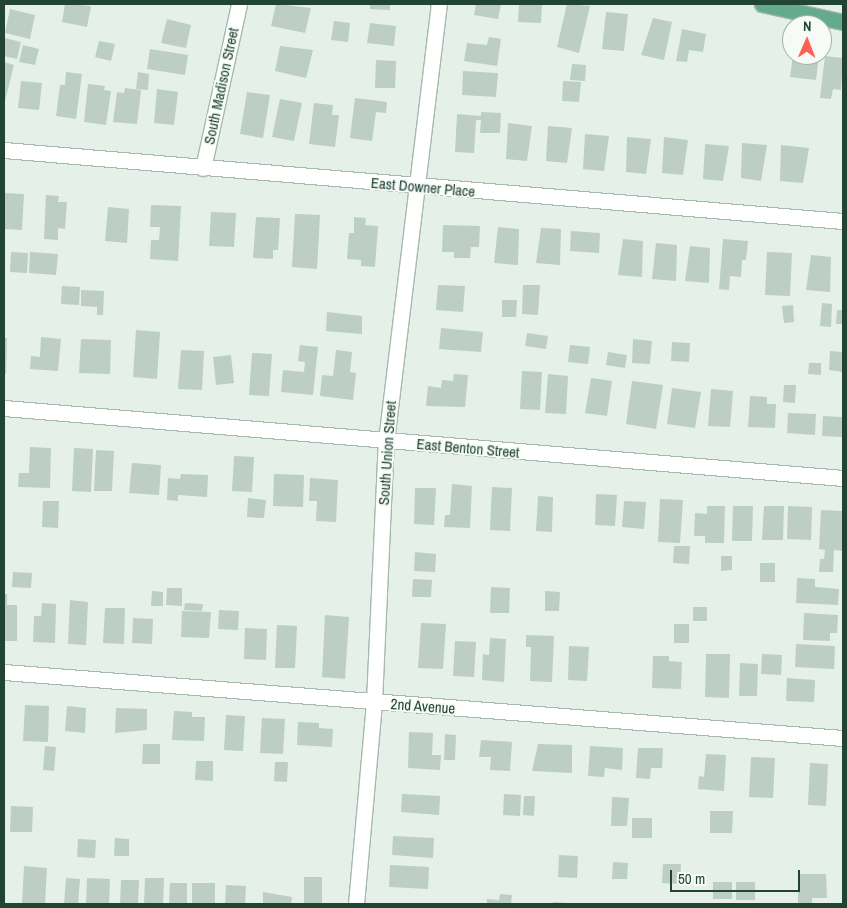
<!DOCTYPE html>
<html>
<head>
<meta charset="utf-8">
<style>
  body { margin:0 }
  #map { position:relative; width:847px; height:908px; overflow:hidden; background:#e5f0e9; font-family:"Archivo Narrow",sans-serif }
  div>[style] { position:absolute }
  .building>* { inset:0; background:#bdcec4 }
  .roads { filter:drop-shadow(1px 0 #a6b9af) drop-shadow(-1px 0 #a6b9af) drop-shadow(0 1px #a6b9af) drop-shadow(0 -1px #a6b9af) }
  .minor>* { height:15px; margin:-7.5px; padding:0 7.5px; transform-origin:7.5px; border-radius:7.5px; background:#fff }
  .primary>* { height:15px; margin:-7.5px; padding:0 7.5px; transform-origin:7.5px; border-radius:7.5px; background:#64aa8c }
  span { translate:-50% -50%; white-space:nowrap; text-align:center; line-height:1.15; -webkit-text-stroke:4px #f6fbf8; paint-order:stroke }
  .street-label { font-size:15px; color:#214435 }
  .frame { position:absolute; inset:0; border:5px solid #214435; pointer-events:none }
  .north { position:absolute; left:782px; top:15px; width:50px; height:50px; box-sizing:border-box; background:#f6fbf8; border:1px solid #a1b2aa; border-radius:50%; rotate:1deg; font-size:14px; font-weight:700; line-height:20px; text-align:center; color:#214435 }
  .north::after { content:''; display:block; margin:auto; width:18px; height:22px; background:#ff6053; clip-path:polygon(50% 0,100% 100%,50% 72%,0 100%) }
  .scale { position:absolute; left:670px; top:870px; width:130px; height:22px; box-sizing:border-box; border:2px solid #214435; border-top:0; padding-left:6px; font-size:15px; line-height:18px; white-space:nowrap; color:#214435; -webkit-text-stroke:4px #f6fbf8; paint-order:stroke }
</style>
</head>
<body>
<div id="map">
  <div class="building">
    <i style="clip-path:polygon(65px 4px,91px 6px,87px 27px,62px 22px)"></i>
    <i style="clip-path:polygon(276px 4px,311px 8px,305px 33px,271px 26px)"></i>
    <i style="clip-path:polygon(370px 4px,390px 4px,390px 10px,370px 9px)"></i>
    <i style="clip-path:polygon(476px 4px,501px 4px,498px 19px,474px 15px)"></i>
    <i style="clip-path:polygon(519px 4px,542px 4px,541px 23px,518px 22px)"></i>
    <i style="clip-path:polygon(567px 4px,590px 6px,579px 53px,557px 47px)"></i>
    <i style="clip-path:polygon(10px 9px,35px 15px,30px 39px,5px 33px)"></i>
    <i style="clip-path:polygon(606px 12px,628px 14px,624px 51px,602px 49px)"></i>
    <i style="clip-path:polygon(653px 18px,672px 22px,664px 60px,641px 55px)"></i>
    <i style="clip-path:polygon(167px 19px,191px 25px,186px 48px,161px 43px)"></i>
    <i style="clip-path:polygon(334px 21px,350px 23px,348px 42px,331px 40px)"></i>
    <i style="clip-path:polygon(370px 23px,396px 26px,394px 46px,367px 43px)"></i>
    <i style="clip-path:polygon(682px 29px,706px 34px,703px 52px,689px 50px,687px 62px,676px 61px)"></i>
    <i style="clip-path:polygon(489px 37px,501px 39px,497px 66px,464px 61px,467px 43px,487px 45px)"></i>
    <i style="clip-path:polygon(5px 38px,21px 42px,17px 59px,4px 56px)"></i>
    <i style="clip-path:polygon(99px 41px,115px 44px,111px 61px,95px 57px)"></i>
    <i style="clip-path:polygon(23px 45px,39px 49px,35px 65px,19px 62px)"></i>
    <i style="clip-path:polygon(280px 46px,313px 50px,306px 78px,275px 71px)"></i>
    <i style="clip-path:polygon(150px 49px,188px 55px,185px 75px,147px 69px)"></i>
    <i style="clip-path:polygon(793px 55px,819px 56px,816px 80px,790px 77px)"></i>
    <i style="clip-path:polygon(825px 56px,843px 58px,841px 90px,833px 89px,831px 99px,820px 98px)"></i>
    <i style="clip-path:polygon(376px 60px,396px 61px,395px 88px,375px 88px)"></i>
    <i style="clip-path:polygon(4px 62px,14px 65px,4px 105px)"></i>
    <i style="clip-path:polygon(572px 64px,586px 65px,585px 81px,570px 80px)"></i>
    <i style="clip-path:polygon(463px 71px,498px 73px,496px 97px,462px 95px)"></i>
    <i style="clip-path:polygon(66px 72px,82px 74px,76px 119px,56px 116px,60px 85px,65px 85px)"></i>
    <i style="clip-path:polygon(138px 72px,149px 74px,148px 90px,136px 89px)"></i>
    <i style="clip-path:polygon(21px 81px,42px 83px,39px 110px,18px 108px)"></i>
    <i style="clip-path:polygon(563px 81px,581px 82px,579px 102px,562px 101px)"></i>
    <i style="clip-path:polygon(88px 84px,105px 86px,104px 90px,111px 91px,106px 125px,84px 122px)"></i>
    <i style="clip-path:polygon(125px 88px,141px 90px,137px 124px,113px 122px,117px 92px,124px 93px)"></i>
    <i style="clip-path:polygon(157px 89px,178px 92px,174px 125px,154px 123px)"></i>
    <i style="clip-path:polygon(247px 92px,270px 95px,263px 138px,240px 134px)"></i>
    <i style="clip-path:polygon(355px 98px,387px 102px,386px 113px,376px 112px,372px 141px,350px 138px)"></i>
    <i style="clip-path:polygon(280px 99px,302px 103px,294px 141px,272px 137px)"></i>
    <i style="clip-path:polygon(314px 103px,333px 105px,332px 115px,339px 115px,335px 147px,309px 144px)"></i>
    <i style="clip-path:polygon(481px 112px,501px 113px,500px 133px,480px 133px,481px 120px,476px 120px,474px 153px,455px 152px,457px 114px,481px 116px)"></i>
    <i style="clip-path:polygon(508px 123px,532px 126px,527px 161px,506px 159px)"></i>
    <i style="clip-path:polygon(548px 126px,572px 128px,567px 163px,546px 161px)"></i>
    <i style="clip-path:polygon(585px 134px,609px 136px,604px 171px,583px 169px)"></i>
    <i style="clip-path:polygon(627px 137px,651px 139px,646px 174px,626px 172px)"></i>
    <i style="clip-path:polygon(664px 137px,688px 140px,683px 175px,662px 173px)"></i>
    <i style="clip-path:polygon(742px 143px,767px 145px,761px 181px,741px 178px)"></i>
    <i style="clip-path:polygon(705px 144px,729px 146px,723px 181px,703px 179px)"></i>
    <i style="clip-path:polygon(781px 145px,809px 148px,803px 183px,780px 181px)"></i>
    <i style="clip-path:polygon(4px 193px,24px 194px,22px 230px,4px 229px)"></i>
    <i style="clip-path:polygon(46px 195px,59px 196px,58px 202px,67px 202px,65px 229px,58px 228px,58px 240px,44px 239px)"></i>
    <i style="clip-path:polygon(151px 205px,181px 206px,178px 261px,150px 259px,151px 240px,159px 240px,160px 227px,150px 227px)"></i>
    <i style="clip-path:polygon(108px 207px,129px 209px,127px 243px,105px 241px)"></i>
    <i style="clip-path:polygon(211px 212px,236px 213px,234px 247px,209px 246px)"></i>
    <i style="clip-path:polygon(295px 214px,320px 215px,317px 269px,292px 267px)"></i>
    <i style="clip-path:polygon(256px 217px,280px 218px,278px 250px,273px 250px,273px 259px,253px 258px)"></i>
    <i style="clip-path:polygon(354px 217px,366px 218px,365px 225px,378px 226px,375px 267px,361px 266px,361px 260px,347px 259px,349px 233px,354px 233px)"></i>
    <i style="clip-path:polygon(443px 225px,480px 226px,479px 247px,471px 247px,470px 258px,454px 258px,454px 252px,442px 252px)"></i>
    <i style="clip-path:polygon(498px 227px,519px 229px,518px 265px,494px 263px)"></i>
    <i style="clip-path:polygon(541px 228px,561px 229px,560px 265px,536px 263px)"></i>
    <i style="clip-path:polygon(571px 231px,600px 233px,599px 253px,570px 251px)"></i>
    <i style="clip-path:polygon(623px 239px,643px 241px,642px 277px,618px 275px)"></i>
    <i style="clip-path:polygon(723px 239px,748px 241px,746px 260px,742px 260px,741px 277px,730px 276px,729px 290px,719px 289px)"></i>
    <i style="clip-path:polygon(656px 243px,677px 245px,676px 281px,652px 279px)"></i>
    <i style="clip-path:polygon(690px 246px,710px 248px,709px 283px,685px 281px)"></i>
    <i style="clip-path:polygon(11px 252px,28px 253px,27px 273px,10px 272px)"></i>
    <i style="clip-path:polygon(30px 252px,58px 254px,56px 275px,29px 273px)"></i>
    <i style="clip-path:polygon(767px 252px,792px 253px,790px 296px,765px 295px)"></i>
    <i style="clip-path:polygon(811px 255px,831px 257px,830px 292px,806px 290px)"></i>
    <i style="clip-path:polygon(438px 285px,465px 286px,463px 312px,436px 310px)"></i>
    <i style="clip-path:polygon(523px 285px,540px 285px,538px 315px,522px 314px)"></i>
    <i style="clip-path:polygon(62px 286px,80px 287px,79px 305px,61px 304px)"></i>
    <i style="clip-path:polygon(81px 290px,104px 291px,103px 315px,97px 315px,97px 307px,81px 306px)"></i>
    <i style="clip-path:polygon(502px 300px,517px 300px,516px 317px,502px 317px)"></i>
    <i style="clip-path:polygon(822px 303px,832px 304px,831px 327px,820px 326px)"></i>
    <i style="clip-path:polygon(793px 305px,794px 322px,784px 323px,782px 306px)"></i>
    <i style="clip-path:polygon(837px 310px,843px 310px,843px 324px,836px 324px)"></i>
    <i style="clip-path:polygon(327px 312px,362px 316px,362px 334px,326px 331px)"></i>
    <i style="clip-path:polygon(441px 328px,483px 332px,481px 352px,439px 349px)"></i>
    <i style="clip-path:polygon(136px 330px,160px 332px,157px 379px,133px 377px)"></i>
    <i style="clip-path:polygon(527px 333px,548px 336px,546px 349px,525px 346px)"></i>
    <i style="clip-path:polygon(41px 337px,61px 339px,58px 371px,30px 369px,31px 356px,40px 357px)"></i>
    <i style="clip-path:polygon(4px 338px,7px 338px,6px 374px,4px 374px)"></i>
    <i style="clip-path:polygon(81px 339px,111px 340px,110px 374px,79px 373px)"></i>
    <i style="clip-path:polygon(633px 339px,652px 341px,650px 364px,632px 363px)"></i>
    <i style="clip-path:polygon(672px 342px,690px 343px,689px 362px,671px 361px)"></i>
    <i style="clip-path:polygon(300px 345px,318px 347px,313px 395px,281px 392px,283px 370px,304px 372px,305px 362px,298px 361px)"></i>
    <i style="clip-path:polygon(570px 345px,590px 347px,588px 364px,568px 362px)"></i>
    <i style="clip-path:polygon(181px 350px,204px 351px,202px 390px,178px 389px)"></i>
    <i style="clip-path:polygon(336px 350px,352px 352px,350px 372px,356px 373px,353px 400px,320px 396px,322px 375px,333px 376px)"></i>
    <i style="clip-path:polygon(830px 351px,843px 352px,843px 372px,829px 370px)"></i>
    <i style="clip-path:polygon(608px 352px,627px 355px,625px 368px,606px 365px)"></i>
    <i style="clip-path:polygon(252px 353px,272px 354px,269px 396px,249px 395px)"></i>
    <i style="clip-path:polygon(231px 355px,234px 383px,216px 385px,213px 357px)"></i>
    <i style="clip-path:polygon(809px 363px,821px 363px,821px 375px,808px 374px)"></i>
    <i style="clip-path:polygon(522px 371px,542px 372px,540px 410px,520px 409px)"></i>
    <i style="clip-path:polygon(454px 374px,468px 375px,465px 407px,426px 406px,428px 386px,441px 388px,442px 380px,453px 381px)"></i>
    <i style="clip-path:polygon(548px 374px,568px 376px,566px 414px,545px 413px)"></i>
    <i style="clip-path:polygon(591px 378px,612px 381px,607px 416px,585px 413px)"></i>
    <i style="clip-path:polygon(632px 381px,663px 385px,656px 429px,626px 424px)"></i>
    <i style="clip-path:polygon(784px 385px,796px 385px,795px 403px,783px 402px)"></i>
    <i style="clip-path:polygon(672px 388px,701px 392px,695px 428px,667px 424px)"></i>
    <i style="clip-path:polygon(711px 389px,733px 391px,730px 427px,708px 426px)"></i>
    <i style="clip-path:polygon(750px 396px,767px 397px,767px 404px,776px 404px,775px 428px,748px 427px)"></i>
    <i style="clip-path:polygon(788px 413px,816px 414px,815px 435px,787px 433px)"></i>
    <i style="clip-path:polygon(823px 416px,843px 417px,843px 437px,822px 436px)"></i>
    <i style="clip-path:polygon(30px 447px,51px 448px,50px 488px,18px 487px,19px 473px,29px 473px)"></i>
    <i style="clip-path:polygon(74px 448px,93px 449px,91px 492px,72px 491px)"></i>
    <i style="clip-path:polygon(96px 450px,114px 451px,112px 491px,94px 491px)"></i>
    <i style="clip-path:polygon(234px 456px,254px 457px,252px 492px,232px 491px)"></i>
    <i style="clip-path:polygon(132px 463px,161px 465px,159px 495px,129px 493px)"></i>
    <i style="clip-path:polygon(181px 474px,208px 475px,207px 497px,178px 495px,178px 501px,167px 500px,168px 478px,180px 479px)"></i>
    <i style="clip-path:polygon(274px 474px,304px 475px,303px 507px,273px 506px)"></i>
    <i style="clip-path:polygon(310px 478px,338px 480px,336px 522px,316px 521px,317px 501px,309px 501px)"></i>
    <i style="clip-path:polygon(452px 484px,472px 486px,470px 528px,444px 527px,445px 515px,450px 515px)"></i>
    <i style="clip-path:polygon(492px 487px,512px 488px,510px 531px,490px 530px)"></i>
    <i style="clip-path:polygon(415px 488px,436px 488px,434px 525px,414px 524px)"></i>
    <i style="clip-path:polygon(596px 494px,617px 495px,615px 526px,595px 525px)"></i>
    <i style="clip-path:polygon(538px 496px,553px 497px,552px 532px,536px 531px)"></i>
    <i style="clip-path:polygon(248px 498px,266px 500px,264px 518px,247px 517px)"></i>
    <i style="clip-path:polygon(660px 499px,683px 500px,680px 543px,658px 542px)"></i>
    <i style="clip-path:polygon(43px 501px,59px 501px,58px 528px,42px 527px)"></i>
    <i style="clip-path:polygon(624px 501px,646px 502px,644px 529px,622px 527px)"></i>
    <i style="clip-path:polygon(707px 506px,725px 506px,724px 543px,705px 543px,705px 536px,694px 536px,695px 513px,707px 514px)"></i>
    <i style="clip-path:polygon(733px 506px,753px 506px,752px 541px,732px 541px)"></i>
    <i style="clip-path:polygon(764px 506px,784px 506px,783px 540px,762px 540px)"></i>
    <i style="clip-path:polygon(788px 506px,812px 507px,811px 540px,787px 539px)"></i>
    <i style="clip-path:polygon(821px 510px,843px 511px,843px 551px,834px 550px,833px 572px,819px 572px,820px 559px,824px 559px,825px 550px,819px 549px)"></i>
    <i style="clip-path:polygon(674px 546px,690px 546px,689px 564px,673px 563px)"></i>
    <i style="clip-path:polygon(415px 552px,436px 554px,435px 572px,414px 571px)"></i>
    <i style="clip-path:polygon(721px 556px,732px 556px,732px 570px,721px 571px)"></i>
    <i style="clip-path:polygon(760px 563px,775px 563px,775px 582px,760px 582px)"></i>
    <i style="clip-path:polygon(13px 572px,32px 573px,31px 588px,12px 587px)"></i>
    <i style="clip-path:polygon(797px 578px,815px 579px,815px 587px,839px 589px,838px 605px,796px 603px)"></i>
    <i style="clip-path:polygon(413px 579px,432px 580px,431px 597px,412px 597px)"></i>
    <i style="clip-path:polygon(491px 587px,510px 588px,509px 613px,490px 613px)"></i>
    <i style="clip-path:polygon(167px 588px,182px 588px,182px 606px,166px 605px)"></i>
    <i style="clip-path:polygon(152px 591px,163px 592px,163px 606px,151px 606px)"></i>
    <i style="clip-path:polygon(545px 591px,560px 592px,559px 611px,545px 611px)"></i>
    <i style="clip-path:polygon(4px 594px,7px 594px,7px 605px,17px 605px,17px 641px,4px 641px)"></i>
    <i style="clip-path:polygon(70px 600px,88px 602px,86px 645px,68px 644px)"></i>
    <i style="clip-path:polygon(42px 603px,56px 604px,55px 643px,33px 642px,34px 616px,41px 616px)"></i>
    <i style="clip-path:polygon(185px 603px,203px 604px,202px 611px,184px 610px)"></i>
    <i style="clip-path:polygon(693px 607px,707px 607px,707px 621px,693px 621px)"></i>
    <i style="clip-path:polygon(105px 608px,125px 608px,124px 644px,103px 643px)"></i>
    <i style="clip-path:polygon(219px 610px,239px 611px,238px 630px,218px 629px)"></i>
    <i style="clip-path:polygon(182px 611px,211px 612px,209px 638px,181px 637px)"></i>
    <i style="clip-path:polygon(804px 613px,838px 615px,837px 633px,830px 633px,830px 641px,803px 640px)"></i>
    <i style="clip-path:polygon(325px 615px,349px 617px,345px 679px,322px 677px)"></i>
    <i style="clip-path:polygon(133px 618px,153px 619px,152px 644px,132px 643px)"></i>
    <i style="clip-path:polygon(421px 623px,446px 624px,443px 669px,418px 668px)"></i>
    <i style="clip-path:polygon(674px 624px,689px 624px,689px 643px,674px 643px)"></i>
    <i style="clip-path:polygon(277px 625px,297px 626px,295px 668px,275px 668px)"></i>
    <i style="clip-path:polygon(245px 628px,267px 629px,266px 660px,244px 659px)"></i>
    <i style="clip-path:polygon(526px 635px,554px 636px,552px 682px,530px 681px,531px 647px,526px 647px)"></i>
    <i style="clip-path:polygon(490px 638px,506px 639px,504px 682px,482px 680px,483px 654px,489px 655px)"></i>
    <i style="clip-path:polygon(455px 641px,476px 642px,474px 677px,453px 676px)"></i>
    <i style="clip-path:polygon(796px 644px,835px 646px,834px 669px,795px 667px)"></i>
    <i style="clip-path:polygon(569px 646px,589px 647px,587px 681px,568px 680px)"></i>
    <i style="clip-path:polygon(706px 654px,730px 654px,729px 698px,705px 697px)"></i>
    <i style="clip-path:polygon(762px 654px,782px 655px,781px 675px,761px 674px)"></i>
    <i style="clip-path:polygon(653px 656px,669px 656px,669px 661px,682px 662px,681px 689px,652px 688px)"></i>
    <i style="clip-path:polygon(740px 663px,758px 664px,757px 696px,739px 696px)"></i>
    <i style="clip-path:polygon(787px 678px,815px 680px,814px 702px,786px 701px)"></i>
    <i style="clip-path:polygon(25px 705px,49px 706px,48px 742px,23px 741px)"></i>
    <i style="clip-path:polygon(67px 706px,86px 708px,85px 733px,65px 731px)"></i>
    <i style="clip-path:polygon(116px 708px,147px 709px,147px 730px,115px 733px)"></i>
    <i style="clip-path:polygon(174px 711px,192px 712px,192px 717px,205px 717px,204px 741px,172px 740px)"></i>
    <i style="clip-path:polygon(226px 715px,245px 716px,243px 751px,224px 750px)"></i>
    <i style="clip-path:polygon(262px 718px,285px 719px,283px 754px,260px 753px)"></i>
    <i style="clip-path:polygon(298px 722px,319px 723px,319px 728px,333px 729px,332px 747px,297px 745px)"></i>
    <i style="clip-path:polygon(409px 732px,433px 733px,432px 755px,441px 755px,440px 770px,408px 768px)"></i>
    <i style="clip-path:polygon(445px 734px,456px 735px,455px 760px,444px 760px)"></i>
    <i style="clip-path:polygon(481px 740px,512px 742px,510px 771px,490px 770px,491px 757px,479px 757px)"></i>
    <i style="clip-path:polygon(143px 744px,160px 744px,160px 764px,142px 764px)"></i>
    <i style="clip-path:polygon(538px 744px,572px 745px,572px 773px,532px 771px)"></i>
    <i style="clip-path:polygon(45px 746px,56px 747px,54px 771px,43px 770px)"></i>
    <i style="clip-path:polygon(590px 746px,623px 748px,622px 770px,605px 768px,604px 777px,588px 776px)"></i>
    <i style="clip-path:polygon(638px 748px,663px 748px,662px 768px,651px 768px,650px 779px,636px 778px)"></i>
    <i style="clip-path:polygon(706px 754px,726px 755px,724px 791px,698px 789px,699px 776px,704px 777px)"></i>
    <i style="clip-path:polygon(751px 757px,775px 758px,773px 798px,749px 797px)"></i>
    <i style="clip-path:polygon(196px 761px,213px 761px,213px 781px,195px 780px)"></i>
    <i style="clip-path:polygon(275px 762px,288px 762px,287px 782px,274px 781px)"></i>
    <i style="clip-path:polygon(810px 763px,828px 764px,826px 806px,808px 805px)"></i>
    <i style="clip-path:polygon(402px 794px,440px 796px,439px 815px,401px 812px)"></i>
    <i style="clip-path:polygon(504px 794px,521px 795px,520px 816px,503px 815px)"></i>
    <i style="clip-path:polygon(524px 796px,535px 796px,534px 816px,523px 815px)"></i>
    <i style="clip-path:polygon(612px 797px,629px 798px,627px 826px,611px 826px)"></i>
    <i style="clip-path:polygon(11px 806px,33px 807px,32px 832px,10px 832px)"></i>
    <i style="clip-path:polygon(710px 811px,733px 811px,732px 833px,710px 833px)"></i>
    <i style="clip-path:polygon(632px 818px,652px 818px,652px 838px,632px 838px)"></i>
    <i style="clip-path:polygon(393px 836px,434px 838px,433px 858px,392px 855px)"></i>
    <i style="clip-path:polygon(115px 838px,129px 839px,129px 856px,114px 856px)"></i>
    <i style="clip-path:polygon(78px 839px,96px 840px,95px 858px,77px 857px)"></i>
    <i style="clip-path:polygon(559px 855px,578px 856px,577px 878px,558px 877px)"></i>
    <i style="clip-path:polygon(613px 862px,628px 863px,627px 879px,612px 879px)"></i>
    <i style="clip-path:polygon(663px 864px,681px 864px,680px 884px,662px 883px)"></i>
    <i style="clip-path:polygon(390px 865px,429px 867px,428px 889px,389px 887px)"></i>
    <i style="clip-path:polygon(24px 866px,47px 868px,45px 904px,22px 904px)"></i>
    <i style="clip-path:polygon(798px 874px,826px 874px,827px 898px,812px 898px,812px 904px,798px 904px)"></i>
    <i style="clip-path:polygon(304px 877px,322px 877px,322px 904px,304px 904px)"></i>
    <i style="clip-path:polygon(66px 878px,80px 879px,78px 904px,64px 904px)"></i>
    <i style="clip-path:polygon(87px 878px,110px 879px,109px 904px,86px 904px)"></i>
    <i style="clip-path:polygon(145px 878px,164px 878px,163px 904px,144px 904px)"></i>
    <i style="clip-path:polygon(121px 880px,139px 880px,138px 904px,120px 904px)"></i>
    <i style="clip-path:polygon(713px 882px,732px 882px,732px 899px,713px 899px)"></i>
    <i style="clip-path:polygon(736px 882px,755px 882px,755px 900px,736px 900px)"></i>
    <i style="clip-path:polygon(170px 883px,187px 883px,187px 904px,169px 904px)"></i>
    <i style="clip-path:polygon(192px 883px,215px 883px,215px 904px,192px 904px)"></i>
    <i style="clip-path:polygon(226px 885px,246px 886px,245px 904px,225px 904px)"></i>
    <i style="clip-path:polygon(263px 892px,292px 897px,291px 904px,263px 904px)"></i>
    <i style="clip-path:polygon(500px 894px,512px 895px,511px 904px,487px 904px,487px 899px,499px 900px)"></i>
    <i style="clip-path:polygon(553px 902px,569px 903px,569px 904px,553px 904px)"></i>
  </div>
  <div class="roads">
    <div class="minor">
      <i style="left:4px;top:150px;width:842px;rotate:4.84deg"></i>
      <i style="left:203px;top:168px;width:168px;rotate:-77.6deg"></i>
      <i style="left:4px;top:408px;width:842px;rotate:4.77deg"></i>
      <i style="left:4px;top:672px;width:842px;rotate:4.5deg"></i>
      <i style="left:356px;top:904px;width:203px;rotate:-84.9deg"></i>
      <i style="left:374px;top:702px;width:261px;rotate:-87.4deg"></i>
      <i style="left:386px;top:441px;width:440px;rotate:-83.1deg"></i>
    </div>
    <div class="primary">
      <i style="left:762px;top:4px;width:83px;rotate:12.5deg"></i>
    </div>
  </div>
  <div class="street-label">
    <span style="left:221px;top:86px;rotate:-78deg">South Madison Street</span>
    <span style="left:423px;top:187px;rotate:5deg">East Downer Place</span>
    <span style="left:468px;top:448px;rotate:5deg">East Benton Street</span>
    <span style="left:387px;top:453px;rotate:-86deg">South Union Street</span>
    <span style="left:423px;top:706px;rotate:4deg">2nd Avenue</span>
  </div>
  <div class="frame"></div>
  <div class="north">N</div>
  <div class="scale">50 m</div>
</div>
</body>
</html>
